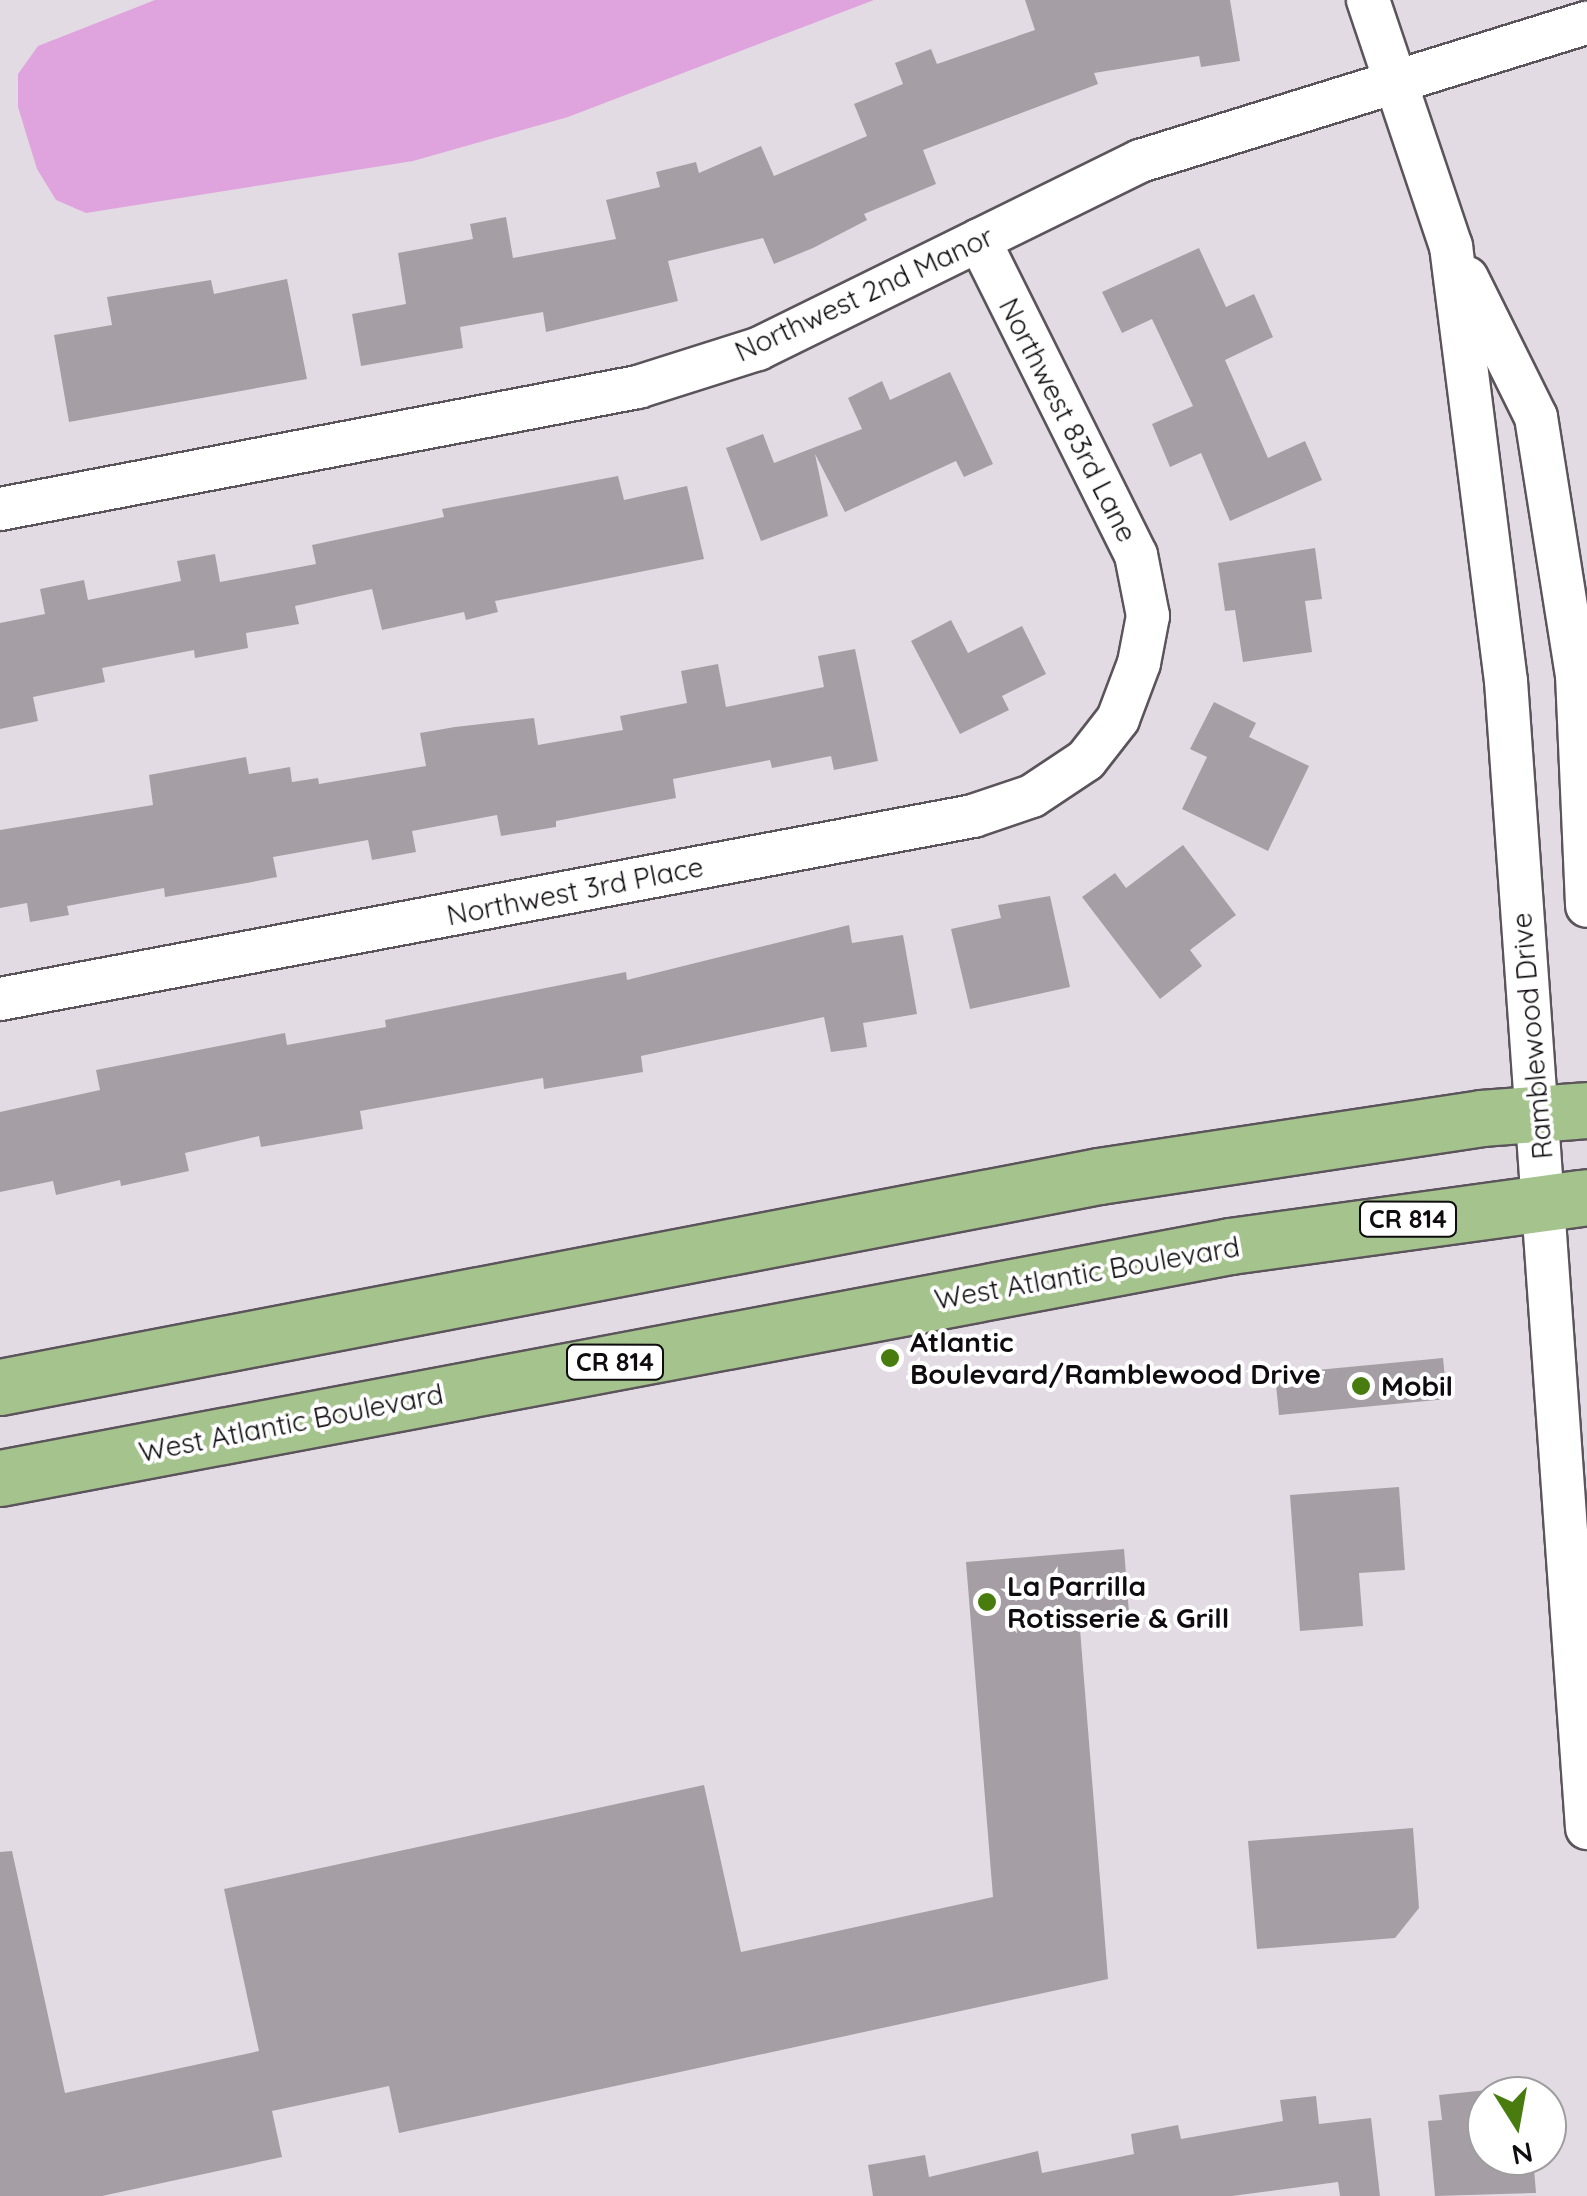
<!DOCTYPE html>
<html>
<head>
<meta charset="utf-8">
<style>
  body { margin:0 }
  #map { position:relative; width:1587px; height:2196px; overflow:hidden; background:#e3dbe3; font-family:Quicksand,sans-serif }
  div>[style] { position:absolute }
  .water>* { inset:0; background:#dfa4dd }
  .building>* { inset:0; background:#a69ea5 }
  .roads { filter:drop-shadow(2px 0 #5b545b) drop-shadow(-2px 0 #5b545b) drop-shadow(0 2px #5b545b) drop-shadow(0 -2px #5b545b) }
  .minor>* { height:42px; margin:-21px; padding:0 21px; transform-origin:21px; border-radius:21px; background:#fff }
  .major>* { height:55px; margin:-27.5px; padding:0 27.5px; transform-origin:27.5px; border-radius:27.5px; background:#a5c38d }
  .dots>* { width:28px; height:28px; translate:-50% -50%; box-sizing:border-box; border:5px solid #fff; border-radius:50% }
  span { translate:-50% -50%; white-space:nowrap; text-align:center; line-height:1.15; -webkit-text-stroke:8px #fff; paint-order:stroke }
  .shield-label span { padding:2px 8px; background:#fff; border:2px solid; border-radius:8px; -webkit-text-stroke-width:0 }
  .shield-label { font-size:25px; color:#0f0c0f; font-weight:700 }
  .street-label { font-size:28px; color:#0f0c0f }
  .poi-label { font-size:28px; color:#0f0c0f; font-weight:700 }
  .left { translate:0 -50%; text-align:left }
  .north { position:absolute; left:1467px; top:2076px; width:100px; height:100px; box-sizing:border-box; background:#fff; border:2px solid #9f9e9f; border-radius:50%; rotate:169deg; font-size:28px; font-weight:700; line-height:40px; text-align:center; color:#0f0c0f }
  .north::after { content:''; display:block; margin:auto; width:35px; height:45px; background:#487c0e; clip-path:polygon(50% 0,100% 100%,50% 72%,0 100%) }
</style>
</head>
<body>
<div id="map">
  <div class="water">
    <i style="clip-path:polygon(155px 0,874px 0,568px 117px,413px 161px,86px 213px,56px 200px,37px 169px,18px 107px,18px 74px,38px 46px)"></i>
  </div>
  <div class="building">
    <i style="clip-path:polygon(1025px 0,1230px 0,1240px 61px,1201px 67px,1199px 56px,1094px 73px,1098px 84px,923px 150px,936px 184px,864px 214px,867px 220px,813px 248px,774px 264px,763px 238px,668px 261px,678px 301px,546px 332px,543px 312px,460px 327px,463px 348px,361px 366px,352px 314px,406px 304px,398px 253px,473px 239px,470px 224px,506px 217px,513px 258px,616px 239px,606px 200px,660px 187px,656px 172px,696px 162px,699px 173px,761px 146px,774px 176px,867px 136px,854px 104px,903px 84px,895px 63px,931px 49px,937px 64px,1035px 30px)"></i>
    <i style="clip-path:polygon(1199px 248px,1226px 307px,1254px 294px,1273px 337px,1225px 360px,1268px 458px,1305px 441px,1322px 480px,1230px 521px,1201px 453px,1170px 467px,1152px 424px,1193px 406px,1152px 319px,1122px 333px,1102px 292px)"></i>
    <i style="clip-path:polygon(287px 279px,307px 379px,69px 422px,54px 335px,112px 325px,107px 297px,211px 280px,214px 294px)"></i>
    <i style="clip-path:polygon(950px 372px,993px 464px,964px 477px,956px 461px,845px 512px,815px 454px,828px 516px,761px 541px,726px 448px,763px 434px,774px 463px,862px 429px,848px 398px,882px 381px,890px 400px)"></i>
    <i style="clip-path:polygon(618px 476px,624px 500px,687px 486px,704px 559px,495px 601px,498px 612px,466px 620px,464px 612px,382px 630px,372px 589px,295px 606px,299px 624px,246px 633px,248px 648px,195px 658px,194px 650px,102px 668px,105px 682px,33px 697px,38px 721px,0 729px,0 623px,45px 614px,40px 589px,84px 580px,88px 600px,181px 581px,177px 561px,215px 554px,220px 582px,316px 564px,312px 545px,444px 517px,442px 509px)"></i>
    <i style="clip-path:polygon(1315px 548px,1322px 599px,1305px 601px,1312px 652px,1243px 662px,1235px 610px,1225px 611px,1218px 563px)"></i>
    <i style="clip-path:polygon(951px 620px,968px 653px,1022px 626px,1046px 674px,1002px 696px,1009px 710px,960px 734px,911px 641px)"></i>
    <i style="clip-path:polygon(855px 649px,878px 761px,834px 770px,831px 756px,772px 768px,770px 760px,673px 779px,676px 798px,556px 821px,556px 827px,501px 836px,497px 815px,412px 831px,416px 852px,372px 860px,368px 840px,273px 857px,277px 877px,247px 883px,165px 897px,164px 888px,67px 906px,69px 915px,30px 922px,27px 903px,0 908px,0 830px,153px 805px,149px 775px,246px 757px,249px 774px,290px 767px,292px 782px,318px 778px,319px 784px,426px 766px,420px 733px,455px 727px,534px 718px,538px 745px,623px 730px,620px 716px,687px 703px,681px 671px,718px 664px,726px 707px,824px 687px,818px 656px)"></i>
    <i style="clip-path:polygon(1214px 702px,1256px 723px,1249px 737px,1309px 766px,1268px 851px,1182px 809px,1207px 757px,1190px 749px)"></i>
    <i style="clip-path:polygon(1183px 845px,1236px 915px,1190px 950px,1202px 966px,1160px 999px,1082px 897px,1115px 873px,1126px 888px)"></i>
    <i style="clip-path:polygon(1050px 896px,1070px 987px,970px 1009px,951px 929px,1001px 918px,998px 905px)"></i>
    <i style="clip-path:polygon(849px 925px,852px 943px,903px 935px,917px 1014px,863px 1023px,867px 1047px,831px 1052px,824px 1017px,641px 1056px,643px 1072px,544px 1089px,543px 1078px,360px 1111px,363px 1129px,261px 1147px,259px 1136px,185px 1153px,189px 1171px,121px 1186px,120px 1180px,56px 1195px,53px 1181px,0 1192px,0 1112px,100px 1090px,96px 1070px,285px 1033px,287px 1045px,386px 1027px,385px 1020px,626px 972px,627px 980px)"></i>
    <i style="clip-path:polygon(1443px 1358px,1447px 1399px,1279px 1415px,1275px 1374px)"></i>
    <i style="clip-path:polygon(1399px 1487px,1405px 1570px,1359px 1573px,1363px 1626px,1300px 1631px,1290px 1495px)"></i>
    <i style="clip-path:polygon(1124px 1549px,1129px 1613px,1079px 1617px,1108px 1979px,399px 2133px,389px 2086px,272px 2111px,282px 2157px,102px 2196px,0 2196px,0 1852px,12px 1851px,65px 2093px,259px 2051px,224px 1889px,704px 1785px,741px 1952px,993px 1897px,966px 1562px)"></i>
    <i style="clip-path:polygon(1413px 1828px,1419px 1908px,1395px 1938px,1257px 1949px,1248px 1841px)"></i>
    <i style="clip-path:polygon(1487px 2090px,1487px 2156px,1533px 2156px,1536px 2193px,1435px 2196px,1428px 2121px,1442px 2120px,1439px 2095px)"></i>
    <i style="clip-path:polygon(1316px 2096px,1319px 2124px,1371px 2118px,1380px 2196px,1340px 2196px,1338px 2182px,1232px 2196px,873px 2196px,868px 2165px,925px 2155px,929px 2177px,1038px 2151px,1042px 2173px,1134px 2154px,1131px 2134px,1178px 2125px,1181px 2139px,1283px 2121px,1280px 2100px)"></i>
  </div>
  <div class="roads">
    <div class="minor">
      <i style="left:1368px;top:0;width:260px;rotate:71.4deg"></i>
      <i style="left:1451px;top:246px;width:438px;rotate:82.8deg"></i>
      <i style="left:1506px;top:681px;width:1150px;rotate:85.96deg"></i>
      <i style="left:1467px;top:278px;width:155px;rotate:63.6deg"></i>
      <i style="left:1536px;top:417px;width:261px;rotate:81deg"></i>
      <i style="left:1577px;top:675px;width:231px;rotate:87.5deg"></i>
      <i style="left:0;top:509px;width:650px;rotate:-10.83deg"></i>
      <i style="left:638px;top:387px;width:126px;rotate:-17.6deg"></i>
      <i style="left:758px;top:349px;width:426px;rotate:-26.2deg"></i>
      <i style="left:1140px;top:161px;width:468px;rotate:-17.2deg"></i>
      <i style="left:0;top:999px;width:990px;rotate:-10.65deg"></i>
      <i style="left:973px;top:816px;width:62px;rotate:-18.7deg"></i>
      <i style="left:1032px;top:796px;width:65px;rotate:-33.7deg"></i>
      <i style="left:1086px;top:760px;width:52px;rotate:-52deg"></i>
      <i style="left:1118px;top:719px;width:60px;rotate:-69.4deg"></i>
      <i style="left:1139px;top:663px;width:48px;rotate:-79.2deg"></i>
      <i style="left:1148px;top:616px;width:62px;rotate:-101.1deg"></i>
      <i style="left:1136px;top:555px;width:352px;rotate:-116.5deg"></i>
    </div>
    <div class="major">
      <i style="left:0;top:1387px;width:1119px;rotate:-10.87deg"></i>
      <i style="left:1099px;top:1176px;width:386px;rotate:-8.6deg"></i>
      <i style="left:1481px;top:1118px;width:106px;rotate:-4.3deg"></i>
      <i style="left:0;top:1478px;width:1252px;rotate:-10.68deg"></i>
      <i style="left:1230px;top:1246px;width:360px;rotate:-7.8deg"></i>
    </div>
  </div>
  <div class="dots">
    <i style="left:890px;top:1358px;background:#487c0e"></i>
    <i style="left:1361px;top:1386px;background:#487c0e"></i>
    <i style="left:987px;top:1602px;background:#487c0e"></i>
  </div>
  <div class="shield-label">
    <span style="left:1408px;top:1219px">CR 814</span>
    <span style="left:615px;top:1362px">CR 814</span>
  </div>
  <div class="street-label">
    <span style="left:864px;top:294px;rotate:-25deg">Northwest 2nd Manor</span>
    <span style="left:1068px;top:420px;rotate:63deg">Northwest 83rd Lane</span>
    <span style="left:575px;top:891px;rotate:-11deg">Northwest 3rd Place</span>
    <span style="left:1532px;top:1036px;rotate:-95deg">Ramblewood Drive</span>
    <span style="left:1087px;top:1273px;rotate:-10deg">West Atlantic Boulevard</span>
    <span style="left:291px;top:1423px;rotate:-11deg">West Atlantic Boulevard</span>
  </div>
  <div class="poi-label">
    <span class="left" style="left:910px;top:1358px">Atlantic<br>Boulevard/Ramblewood Drive</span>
    <span class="left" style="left:1381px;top:1386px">Mobil</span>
    <span class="left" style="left:1007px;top:1602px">La Parrilla<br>Rotisserie &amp; Grill</span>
  </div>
  <div class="north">N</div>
</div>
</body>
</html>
